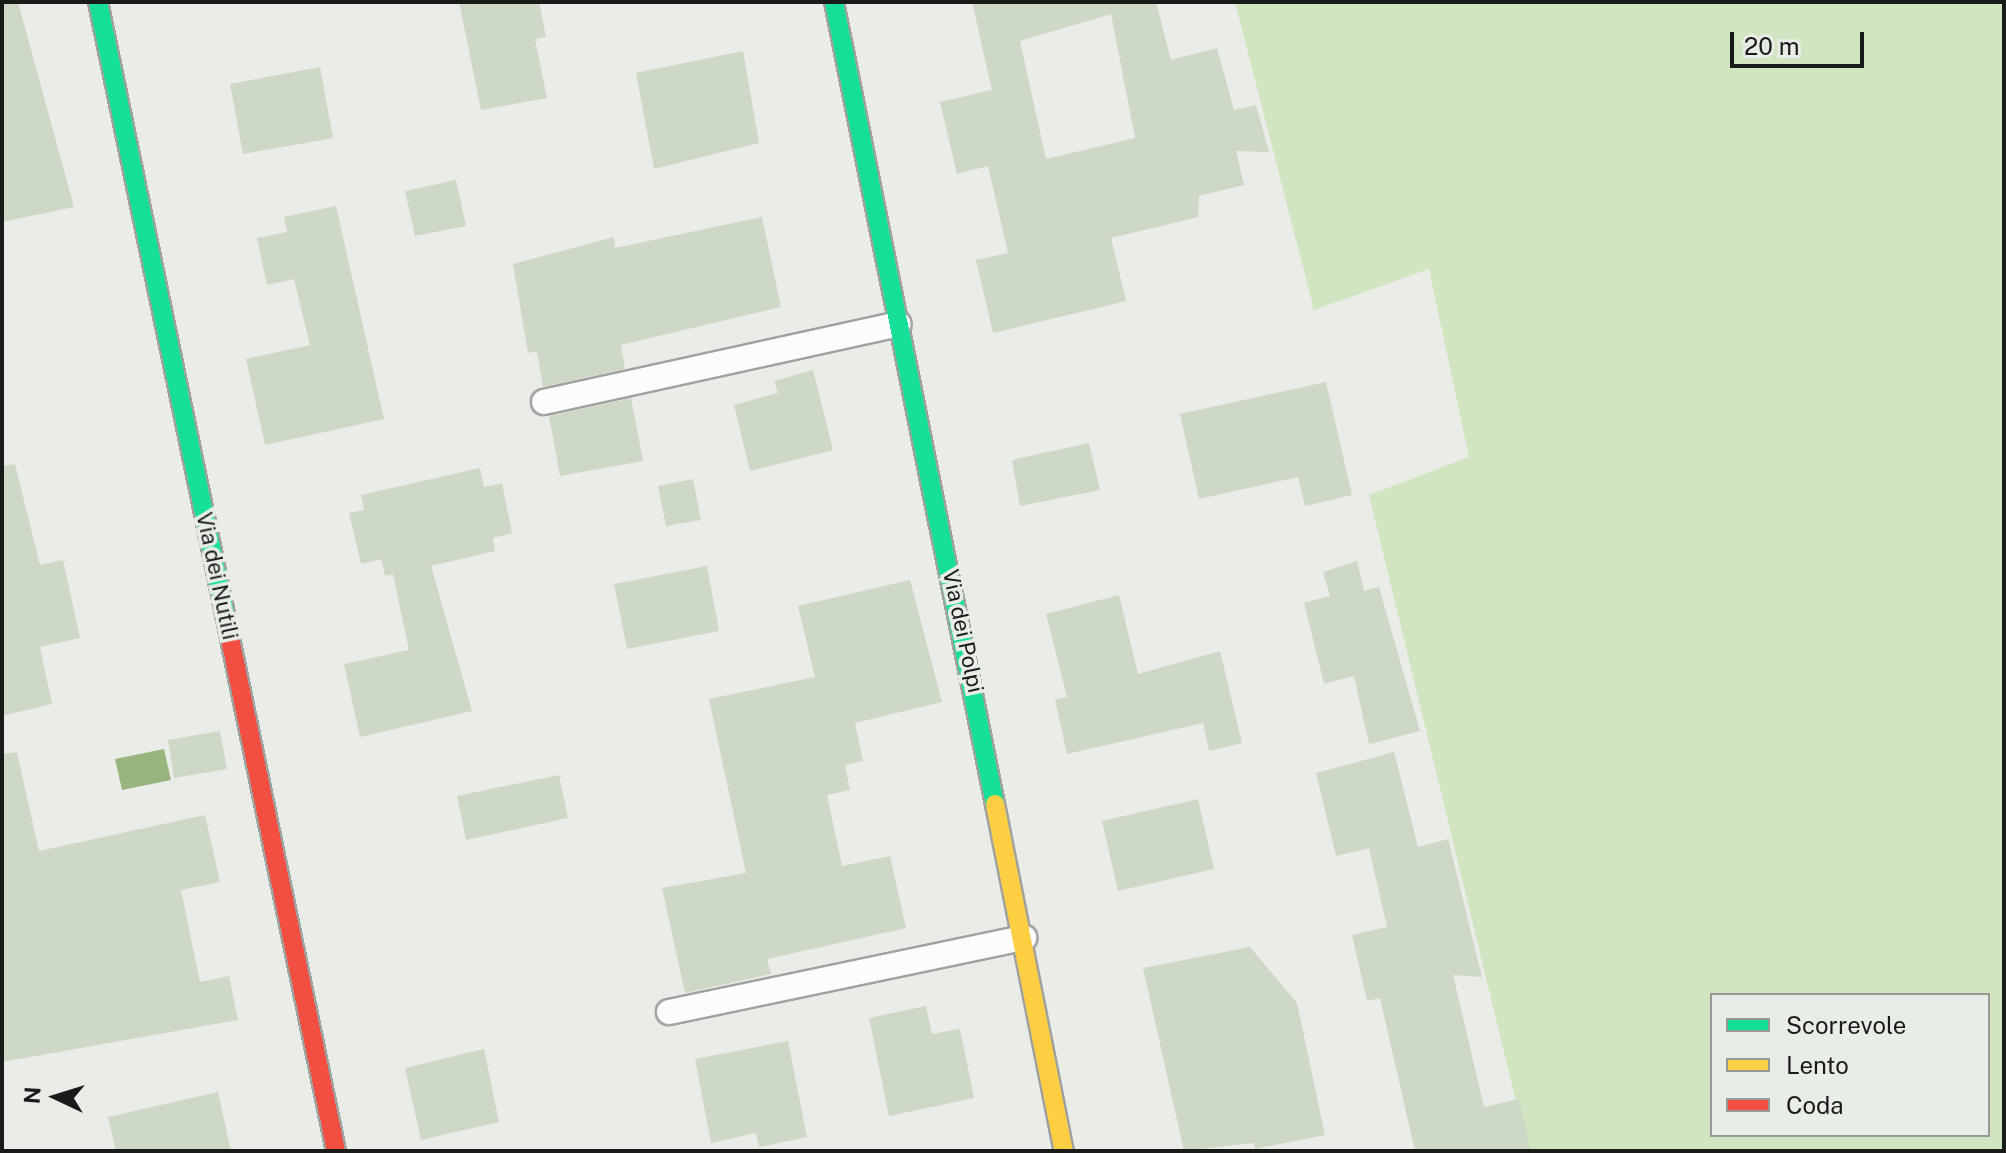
<!DOCTYPE html>
<html>
<head>
<meta charset="utf-8">
<style>
  body { margin:0 }
  #map { position:relative; width:2006px; height:1153px; overflow:hidden; background:#eaece8; font-family:"Public Sans",sans-serif }
  div>[style] { position:absolute }
  .green>* { inset:0; background:#d1e5c0 }
  .water>* { inset:0; background:#97b57c }
  .building>* { inset:0; background:#ced8c6 }
  .roads { filter:drop-shadow(2px 0 #a0a29f) drop-shadow(-2px 0 #a0a29f) drop-shadow(0 2px #a0a29f) drop-shadow(0 -2px #a0a29f) }
  .lane>* { height:24px; margin:-12px; padding:0 12px; transform-origin:12px; border-radius:12px; background:#fcfcfc }
  .fast>* { height:18px; margin:-9px; padding:0 9px; transform-origin:9px; border-radius:9px; background:#16e098 }
  .slow>* { height:18px; margin:-9px; padding:0 9px; transform-origin:9px; border-radius:9px; background:#ffcf43 }
  .jam>* { height:18px; margin:-9px; padding:0 9px; transform-origin:9px; border-radius:9px; background:#f24e42 }
  span { translate:-50% -50%; white-space:nowrap; text-align:center; line-height:1.15; -webkit-text-stroke:7px #e9ede7; paint-order:stroke }
  .street-label { font-size:22px; color:#191b18 }
  .frame { position:absolute; inset:0; border:4px solid #191b18; pointer-events:none }
  .legend { position:absolute; left:1710px; top:993px; width:280px; height:144px; box-sizing:border-box; background:#e9ede7; border:2px solid #969994; margin:0; padding:10px 14px; list-style:none; font-size:24px; color:#191b18 }
  .legend li { display:flex; align-items:center; gap:16px; height:40px }
  .legend b { width:40px; border:2px solid #969994 }
  .north { position:absolute; left:16px; top:1057px; width:80px; height:80px; -webkit-text-stroke:6px #e9ede7; paint-order:stroke; rotate:274deg; font-size:22px; font-weight:700; line-height:32px; text-align:center; color:#191b18 }
  .north::after { content:''; display:block; margin:auto; width:28px; height:36px; background:#191b18; clip-path:polygon(50% 0,100% 100%,50% 72%,0 100%) }
  .scale { position:absolute; left:1730px; top:32px; width:134px; height:36px; box-sizing:border-box; border:4px solid #191b18; border-top:0; padding-left:10px; font-size:24px; line-height:28px; white-space:nowrap; color:#191b18; -webkit-text-stroke:6px #e9ede7; paint-order:stroke }
</style>
</head>
<body>
<div id="map">
  <div class="green">
    <i style="clip-path:polygon(evenodd,1235px 2px,2004px 2px,2004px 1151px,1528px 1151px,1369px 495px,1469px 457px,1429px 269px,1314px 310px,1235px 2px,1712px 995px,1988px 995px,1988px 1135px,1712px 1135px,1712px 995px)"></i>
  </div>
  <div class="water">
    <i style="clip-path:polygon(164px 749px,171px 780px,122px 790px,115px 759px)"></i>
  </div>
  <div class="building">
    <i style="clip-path:polygon(2px 2px,18px 2px,74px 207px,2px 222px)"></i>
    <i style="clip-path:polygon(459px 2px,539px 2px,546px 37px,535px 39px,547px 98px,481px 110px)"></i>
    <i style="clip-path:polygon(evenodd,972px 2px,1156px 2px,1171px 60px,1217px 48px,1234px 110px,1256px 105px,1269px 152px,1236px 151px,1244px 185px,1199px 196px,1198px 217px,1111px 238px,1126px 301px,993px 333px,976px 260px,1008px 253px,988px 166px,957px 174px,940px 102px,992px 90px,972px 2px,1111px 14px,1135px 138px,1046px 159px,1020px 41px,1111px 14px)"></i>
    <i style="clip-path:polygon(743px 51px,759px 143px,654px 169px,636px 73px)"></i>
    <i style="clip-path:polygon(320px 67px,333px 138px,243px 154px,230px 84px)"></i>
    <i style="clip-path:polygon(456px 180px,466px 226px,415px 236px,405px 191px)"></i>
    <i style="clip-path:polygon(336px 206px,384px 419px,265px 445px,246px 359px,310px 345px,294px 279px,267px 285px,257px 238px,287px 232px,284px 217px)"></i>
    <i style="clip-path:polygon(762px 217px,781px 307px,621px 345px,625px 369px,543px 387px,537px 351px,528px 353px,513px 264px,614px 237px,615px 248px)"></i>
    <i style="clip-path:polygon(813px 370px,833px 450px,750px 471px,734px 405px,778px 393px,774px 381px)"></i>
    <i style="clip-path:polygon(1326px 382px,1352px 495px,1305px 506px,1298px 477px,1199px 499px,1180px 414px)"></i>
    <i style="clip-path:polygon(631px 398px,643px 461px,560px 476px,549px 416px)"></i>
    <i style="clip-path:polygon(1089px 443px,1100px 490px,1020px 506px,1012px 460px)"></i>
    <i style="clip-path:polygon(15px 464px,40px 565px,63px 560px,80px 638px,40px 647px,52px 704px,2px 716px,2px 466px)"></i>
    <i style="clip-path:polygon(480px 468px,484px 487px,502px 483px,512px 533px,493px 538px,495px 551px,431px 566px,472px 711px,360px 737px,344px 664px,409px 650px,393px 574px,385px 576px,381px 559px,361px 564px,349px 513px,364px 510px,361px 495px)"></i>
    <i style="clip-path:polygon(693px 479px,701px 520px,666px 526px,658px 486px)"></i>
    <i style="clip-path:polygon(1357px 561px,1364px 591px,1379px 587px,1420px 731px,1369px 744px,1354px 676px,1324px 684px,1304px 603px,1330px 596px,1323px 572px)"></i>
    <i style="clip-path:polygon(707px 566px,719px 631px,627px 649px,614px 584px)"></i>
    <i style="clip-path:polygon(910px 580px,942px 702px,855px 723px,863px 761px,845px 765px,850px 790px,827px 795px,842px 866px,890px 856px,906px 928px,767px 959px,771px 974px,685px 993px,662px 888px,746px 873px,709px 699px,815px 677px,798px 606px)"></i>
    <i style="clip-path:polygon(1119px 595px,1138px 674px,1220px 651px,1242px 743px,1209px 751px,1203px 723px,1067px 754px,1055px 700px,1067px 697px,1046px 614px)"></i>
    <i style="clip-path:polygon(220px 731px,227px 769px,174px 778px,168px 740px)"></i>
    <i style="clip-path:polygon(17px 752px,39px 851px,205px 815px,220px 882px,181px 890px,200px 982px,229px 976px,238px 1020px,2px 1062px,2px 754px)"></i>
    <i style="clip-path:polygon(1394px 752px,1418px 847px,1448px 839px,1482px 977px,1453px 975px,1484px 1107px,1519px 1099px,1531px 1151px,1415px 1151px,1380px 998px,1367px 1001px,1352px 935px,1387px 927px,1369px 848px,1336px 856px,1316px 773px)"></i>
    <i style="clip-path:polygon(559px 775px,568px 818px,466px 840px,457px 796px)"></i>
    <i style="clip-path:polygon(1198px 799px,1214px 869px,1118px 891px,1102px 821px)"></i>
    <i style="clip-path:polygon(1250px 947px,1297px 1003px,1325px 1135px,1255px 1149px,1254px 1143px,1184px 1151px,1143px 968px)"></i>
    <i style="clip-path:polygon(926px 1006px,932px 1034px,960px 1029px,974px 1098px,889px 1116px,869px 1018px)"></i>
    <i style="clip-path:polygon(788px 1041px,807px 1137px,759px 1147px,756px 1133px,711px 1143px,695px 1059px)"></i>
    <i style="clip-path:polygon(484px 1049px,499px 1122px,421px 1140px,405px 1068px)"></i>
    <i style="clip-path:polygon(218px 1092px,231px 1151px,116px 1151px,108px 1117px)"></i>
  </div>
  <div class="roads">
    <div class="lane">
      <i style="left:544px;top:402px;width:363px;rotate:-12.4deg"></i>
      <i style="left:669px;top:1012px;width:363px;rotate:-11.8deg"></i>
    </div>
    <div class="fast">
      <i style="left:98px;top:2px;width:635px;rotate:78.28deg"></i>
      <i style="left:834px;top:2px;width:818px;rotate:78.65deg"></i>
    </div>
    <div class="slow">
      <i style="left:995px;top:804px;width:354px;rotate:78.8deg"></i>
    </div>
    <div class="jam">
      <i style="left:227px;top:624px;width:538px;rotate:78.31deg"></i>
    </div>
  </div>
  <div class="street-label">
    <span style="left:217px;top:576px;rotate:78deg">Via dei Nutili</span>
    <span style="left:963px;top:631px;rotate:78deg">Via dei Polpi</span>
  </div>
  <div class="frame"></div>
  <ul class="legend">
  <li><b style="height:10px;background:#16e098"></b>Scorrevole</li>
  <li><b style="height:10px;background:#ffcf43"></b>Lento</li>
  <li><b style="height:10px;background:#f24e42"></b>Coda</li>
  </ul>
  <div class="north">N</div>
  <div class="scale">20 m</div>
</div>
</body>
</html>
